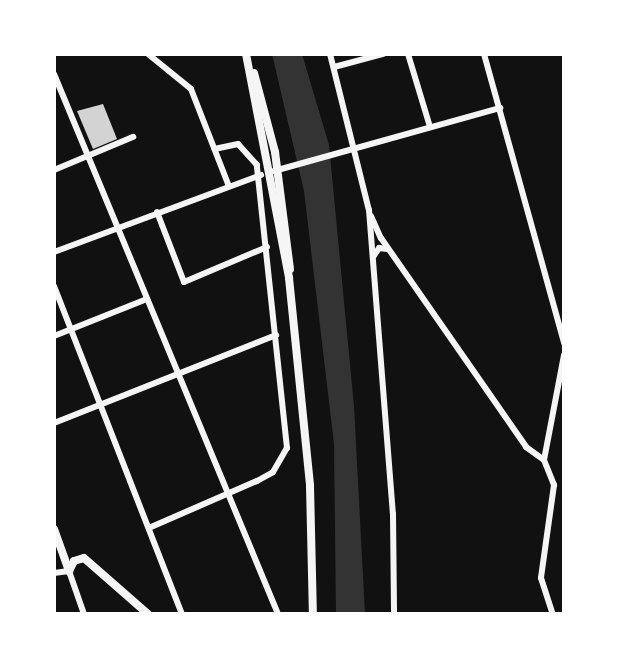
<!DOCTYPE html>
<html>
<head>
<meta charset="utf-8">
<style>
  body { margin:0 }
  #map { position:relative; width:618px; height:668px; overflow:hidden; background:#111; font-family:"Roboto Condensed",sans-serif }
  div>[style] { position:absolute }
  .water>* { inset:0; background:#333 }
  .building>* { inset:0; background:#d3d3d3 }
  .minor>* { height:6px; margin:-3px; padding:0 3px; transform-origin:3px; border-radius:3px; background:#f5f5f5 }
  .tertiary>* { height:8px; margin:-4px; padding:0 4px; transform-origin:4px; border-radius:4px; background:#f5f5f5 }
  .secondary>* { height:8px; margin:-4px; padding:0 4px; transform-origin:4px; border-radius:4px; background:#f5f5f5 }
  span { translate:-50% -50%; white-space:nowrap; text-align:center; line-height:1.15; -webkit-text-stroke:4.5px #fff; paint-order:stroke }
  .frame { position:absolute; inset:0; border:56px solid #fff; pointer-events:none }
</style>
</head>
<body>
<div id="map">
  <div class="water">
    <i style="clip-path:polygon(272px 54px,302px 54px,329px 145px,354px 406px,365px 614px,336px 614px,334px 444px,304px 191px)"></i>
  </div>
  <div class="building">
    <i style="clip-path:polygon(103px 104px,117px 139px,93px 149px,77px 111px)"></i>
  </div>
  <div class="minor">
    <i style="left:148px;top:54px;width:55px;rotate:39.1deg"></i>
    <i style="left:191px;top:89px;width:102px;rotate:68.7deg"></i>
    <i style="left:330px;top:54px;width:161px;rotate:76deg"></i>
    <i style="left:369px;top:210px;width:305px;rotate:85.5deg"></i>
    <i style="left:393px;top:514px;width:100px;rotate:89.4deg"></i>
    <i style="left:408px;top:54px;width:76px;rotate:73.2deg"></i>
    <i style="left:484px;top:54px;width:300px;rotate:74.5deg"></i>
    <i style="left:334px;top:67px;width:51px;rotate:-14.9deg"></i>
    <i style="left:54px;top:74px;width:585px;rotate:67.47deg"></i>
    <i style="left:54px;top:170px;width:86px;rotate:-22.7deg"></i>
    <i style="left:274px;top:171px;width:235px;rotate:-15.6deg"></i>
    <i style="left:157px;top:212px;width:75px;rotate:68.9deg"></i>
    <i style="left:184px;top:282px;width:90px;rotate:-22.9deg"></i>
    <i style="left:371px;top:216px;width:24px;rotate:66deg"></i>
    <i style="left:381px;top:238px;width:254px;rotate:55.2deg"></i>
    <i style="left:526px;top:447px;width:22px;rotate:36deg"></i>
    <i style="left:54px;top:252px;width:221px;rotate:-20.4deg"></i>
    <i style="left:373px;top:257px;width:11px;rotate:-56deg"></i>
    <i style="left:379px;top:248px;width:8px;rotate:7deg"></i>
    <i style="left:54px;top:286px;width:352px;rotate:68.7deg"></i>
    <i style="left:54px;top:336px;width:100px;rotate:-21.7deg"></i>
    <i style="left:54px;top:423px;width:239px;rotate:-21.6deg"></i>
    <i style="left:544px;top:460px;width:27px;rotate:68deg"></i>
    <i style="left:554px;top:485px;width:94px;rotate:98deg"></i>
    <i style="left:541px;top:578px;width:38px;rotate:72deg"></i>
    <i style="left:544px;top:460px;width:107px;rotate:-79.2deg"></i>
    <i style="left:151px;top:527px;width:116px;rotate:-23.5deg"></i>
    <i style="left:257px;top:481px;width:18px;rotate:-29deg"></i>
    <i style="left:273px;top:472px;width:28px;rotate:-60deg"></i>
    <i style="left:287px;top:448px;width:285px;rotate:-96.1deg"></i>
    <i style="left:257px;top:165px;width:28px;rotate:-132deg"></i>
    <i style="left:238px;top:144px;width:24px;rotate:168deg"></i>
    <i style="left:54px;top:573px;width:15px;rotate:-8deg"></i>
    <i style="left:69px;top:571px;width:46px;rotate:70.8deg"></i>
  </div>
  <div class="tertiary">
    <i style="left:54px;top:529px;width:45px;rotate:70.3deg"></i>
    <i style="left:69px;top:571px;width:11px;rotate:-63deg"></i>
    <i style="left:74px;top:561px;width:10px;rotate:-17deg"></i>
    <i style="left:84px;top:558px;width:85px;rotate:41.2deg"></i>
  </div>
  <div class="secondary">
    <i style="left:246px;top:54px;width:228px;rotate:79.1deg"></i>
    <i style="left:289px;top:278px;width:209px;rotate:84.2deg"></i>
    <i style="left:310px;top:486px;width:128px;rotate:88.7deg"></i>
    <i style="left:254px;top:73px;width:82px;rotate:75.1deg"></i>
    <i style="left:275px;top:152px;width:118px;rotate:82.7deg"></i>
  </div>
  <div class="frame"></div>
</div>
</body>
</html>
